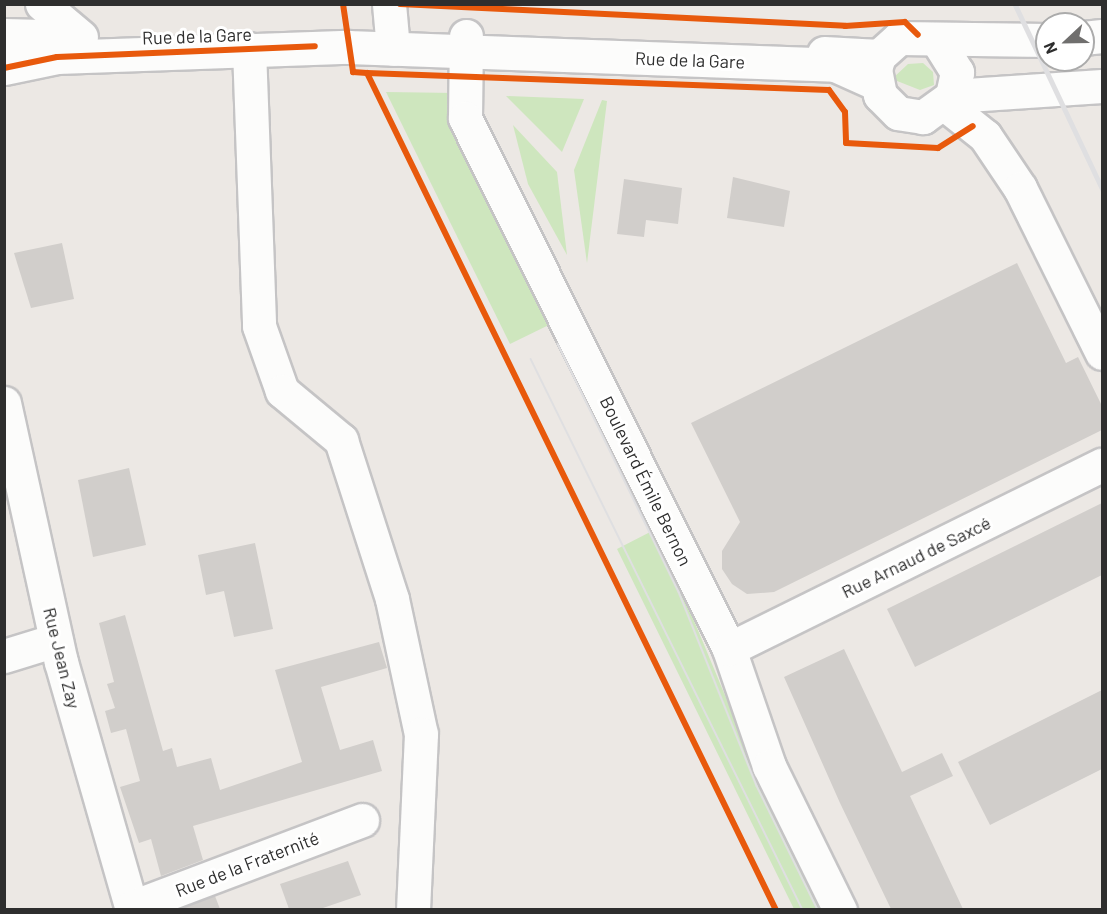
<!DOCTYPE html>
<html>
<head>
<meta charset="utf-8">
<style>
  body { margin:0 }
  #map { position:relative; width:1107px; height:914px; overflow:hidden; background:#ece8e4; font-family:Barlow,sans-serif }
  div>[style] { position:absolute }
  .green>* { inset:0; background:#cee6be }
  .building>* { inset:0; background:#d1cecb }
  .roads { filter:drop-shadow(2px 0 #c5c4c5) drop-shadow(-2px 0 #c5c4c5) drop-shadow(0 2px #c5c4c5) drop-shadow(0 -2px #c5c4c5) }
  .minor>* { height:33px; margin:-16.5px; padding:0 16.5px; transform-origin:16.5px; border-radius:16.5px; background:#fcfcfb }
  .tram>* { height:1.5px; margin:-0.75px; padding:0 0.75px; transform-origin:0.75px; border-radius:0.75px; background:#dfdfe1 }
  .rail>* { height:4.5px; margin:-2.25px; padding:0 2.25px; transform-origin:2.25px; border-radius:2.25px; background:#dfdfe1 }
  .cycleway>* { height:6px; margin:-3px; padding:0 3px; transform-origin:3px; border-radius:3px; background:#e8590c }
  span { translate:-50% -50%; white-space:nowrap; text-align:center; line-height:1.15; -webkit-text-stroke:6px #fff; paint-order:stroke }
  .street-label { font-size:18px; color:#2e2e2e }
  .frame { position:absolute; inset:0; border:6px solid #2e2e2e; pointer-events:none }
  .north { position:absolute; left:1035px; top:12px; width:60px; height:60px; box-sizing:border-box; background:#fff; border:2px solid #ababab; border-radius:50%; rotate:248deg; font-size:16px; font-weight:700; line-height:24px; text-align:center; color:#2e2e2e }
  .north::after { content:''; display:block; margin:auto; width:21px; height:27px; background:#706f6e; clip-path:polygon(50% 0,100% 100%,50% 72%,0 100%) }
</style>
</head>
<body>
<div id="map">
  <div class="green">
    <i style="clip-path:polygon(923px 63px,933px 72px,934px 85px,920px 90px,892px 79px,908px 64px)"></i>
    <i style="clip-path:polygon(386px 92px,456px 93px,557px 321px,510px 344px)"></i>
    <i style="clip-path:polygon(506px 96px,584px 99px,562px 152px)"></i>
    <i style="clip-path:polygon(602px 100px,607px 101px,587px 263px,574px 170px)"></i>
    <i style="clip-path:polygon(513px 125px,557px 172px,567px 255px,528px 184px)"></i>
    <i style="clip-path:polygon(656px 529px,751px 758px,824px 909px,794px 909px,617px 549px)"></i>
  </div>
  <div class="building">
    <i style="clip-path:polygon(733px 177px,790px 191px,784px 227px,727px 218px)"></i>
    <i style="clip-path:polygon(624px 179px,682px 188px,678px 224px,646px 220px,644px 237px,617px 234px)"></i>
    <i style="clip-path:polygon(62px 243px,74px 299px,31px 308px,14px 253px)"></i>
    <i style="clip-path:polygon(1017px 263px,1066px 363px,1078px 357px,1102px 406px,1102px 430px,774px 592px,747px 594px,732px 584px,722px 569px,722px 551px,740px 522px,691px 423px)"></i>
    <i style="clip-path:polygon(129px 468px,146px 545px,93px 557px,78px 480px)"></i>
    <i style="clip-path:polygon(1102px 503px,1102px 575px,915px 667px,887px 609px)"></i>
    <i style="clip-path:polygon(255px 543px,273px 629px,234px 637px,224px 591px,206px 595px,198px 555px)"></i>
    <i style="clip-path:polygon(125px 615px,163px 751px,172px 748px,177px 767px,211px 758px,220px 790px,302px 762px,275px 670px,379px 642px,387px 668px,321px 687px,340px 750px,373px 740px,382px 771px,193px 826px,203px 860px,161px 876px,151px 839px,139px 843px,120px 787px,140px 781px,126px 729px,111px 733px,105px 711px,115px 708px,107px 684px,114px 682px,99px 623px)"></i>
    <i style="clip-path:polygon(844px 649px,902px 772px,942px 753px,953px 776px,910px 796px,963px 909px,891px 909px,840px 803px,784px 677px)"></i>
    <i style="clip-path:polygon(1102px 690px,1102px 769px,990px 825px,958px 762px)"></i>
    <i style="clip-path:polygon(348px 861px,361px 895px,320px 909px,289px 909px,280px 884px)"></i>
    <i style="clip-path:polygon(215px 896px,220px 909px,178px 909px)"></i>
  </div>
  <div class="roads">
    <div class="minor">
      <i style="left:42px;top:4px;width:51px;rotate:40.2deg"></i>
      <i style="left:389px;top:4px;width:45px;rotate:84.9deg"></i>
      <i style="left:4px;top:35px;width:76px;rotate:1.5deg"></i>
      <i style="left:466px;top:36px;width:82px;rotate:90.7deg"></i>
      <i style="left:465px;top:118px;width:593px;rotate:63.56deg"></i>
      <i style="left:729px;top:649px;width:124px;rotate:71.1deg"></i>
      <i style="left:769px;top:766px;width:161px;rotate:63.8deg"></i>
      <i style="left:1083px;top:38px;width:19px;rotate:-6deg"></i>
      <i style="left:937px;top:40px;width:38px;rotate:58deg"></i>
      <i style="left:957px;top:72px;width:25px;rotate:102deg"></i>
      <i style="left:952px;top:96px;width:36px;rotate:144deg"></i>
      <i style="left:923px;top:117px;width:25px;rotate:-171deg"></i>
      <i style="left:898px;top:113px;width:25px;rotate:-135deg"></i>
      <i style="left:880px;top:95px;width:26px;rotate:-101deg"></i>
      <i style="left:875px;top:69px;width:14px;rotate:-73deg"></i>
      <i style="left:879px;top:56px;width:27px;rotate:-42deg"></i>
      <i style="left:899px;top:38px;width:148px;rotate:0.8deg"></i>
      <i style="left:249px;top:49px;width:277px;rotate:87.9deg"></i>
      <i style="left:259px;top:326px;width:69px;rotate:70.5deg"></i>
      <i style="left:282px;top:391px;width:77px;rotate:39.7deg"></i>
      <i style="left:341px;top:440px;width:167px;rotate:72.2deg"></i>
      <i style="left:392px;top:599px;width:138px;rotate:77.9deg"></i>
      <i style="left:421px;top:734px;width:176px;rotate:92.6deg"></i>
      <i style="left:824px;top:53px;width:55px;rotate:3.1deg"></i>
      <i style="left:4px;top:68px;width:54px;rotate:-11.7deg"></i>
      <i style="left:57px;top:57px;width:291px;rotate:-2deg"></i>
      <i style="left:348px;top:47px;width:487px;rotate:2.1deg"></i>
      <i style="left:835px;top:65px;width:44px;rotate:24.2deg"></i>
      <i style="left:952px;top:96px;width:150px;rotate:-3.8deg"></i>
      <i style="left:946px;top:105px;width:50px;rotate:38.5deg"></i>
      <i style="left:985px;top:136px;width:63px;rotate:56.1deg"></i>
      <i style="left:1020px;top:188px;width:184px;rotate:63.6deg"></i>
      <i style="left:4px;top:403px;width:265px;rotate:77.6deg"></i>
      <i style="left:61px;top:662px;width:258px;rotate:74deg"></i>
      <i style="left:729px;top:649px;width:416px;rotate:-26.3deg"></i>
      <i style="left:4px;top:656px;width:54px;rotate:-17.1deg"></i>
      <i style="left:132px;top:907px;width:246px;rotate:-20.7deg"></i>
    </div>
  </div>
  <div class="tram">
    <i style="left:558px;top:344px;width:276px;rotate:64deg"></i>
    <i style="left:679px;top:592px;width:209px;rotate:68.1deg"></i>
    <i style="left:757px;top:786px;width:138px;rotate:63.8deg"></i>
    <i style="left:531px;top:359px;width:614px;rotate:63.73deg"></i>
  </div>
  <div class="rail">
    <i style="left:1015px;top:4px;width:204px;rotate:64.7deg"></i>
  </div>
  <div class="cycleway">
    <i style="left:343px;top:4px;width:69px;rotate:81.6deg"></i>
    <i style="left:353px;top:72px;width:14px;rotate:4deg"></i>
    <i style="left:367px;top:73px;width:932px;rotate:63.96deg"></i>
    <i style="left:400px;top:4px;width:446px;rotate:2.8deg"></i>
    <i style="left:845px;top:26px;width:60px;rotate:-3.8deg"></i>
    <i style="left:905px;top:22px;width:18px;rotate:45deg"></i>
    <i style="left:4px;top:68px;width:54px;rotate:-11.7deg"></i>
    <i style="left:57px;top:57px;width:258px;rotate:-2.4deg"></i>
    <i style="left:367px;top:73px;width:462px;rotate:2.1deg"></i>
    <i style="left:829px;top:90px;width:27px;rotate:54deg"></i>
    <i style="left:845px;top:112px;width:31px;rotate:88deg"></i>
    <i style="left:846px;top:143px;width:92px;rotate:3.1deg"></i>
    <i style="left:938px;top:148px;width:41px;rotate:-32.2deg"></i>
  </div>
  <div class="street-label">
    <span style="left:197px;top:36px;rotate:-2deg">Rue de la Gare</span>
    <span style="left:690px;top:60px;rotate:2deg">Rue de la Gare</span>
    <span style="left:646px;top:481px;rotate:64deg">Boulevard Émile Bernon</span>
    <span style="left:916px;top:557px;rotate:-26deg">Rue Arnaud de Saxcé</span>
    <span style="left:62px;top:658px;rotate:76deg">Rue Jean Zay</span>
    <span style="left:247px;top:864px;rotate:-21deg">Rue de la Fraternité</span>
  </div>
  <div class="frame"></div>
  <div class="north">N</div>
</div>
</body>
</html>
